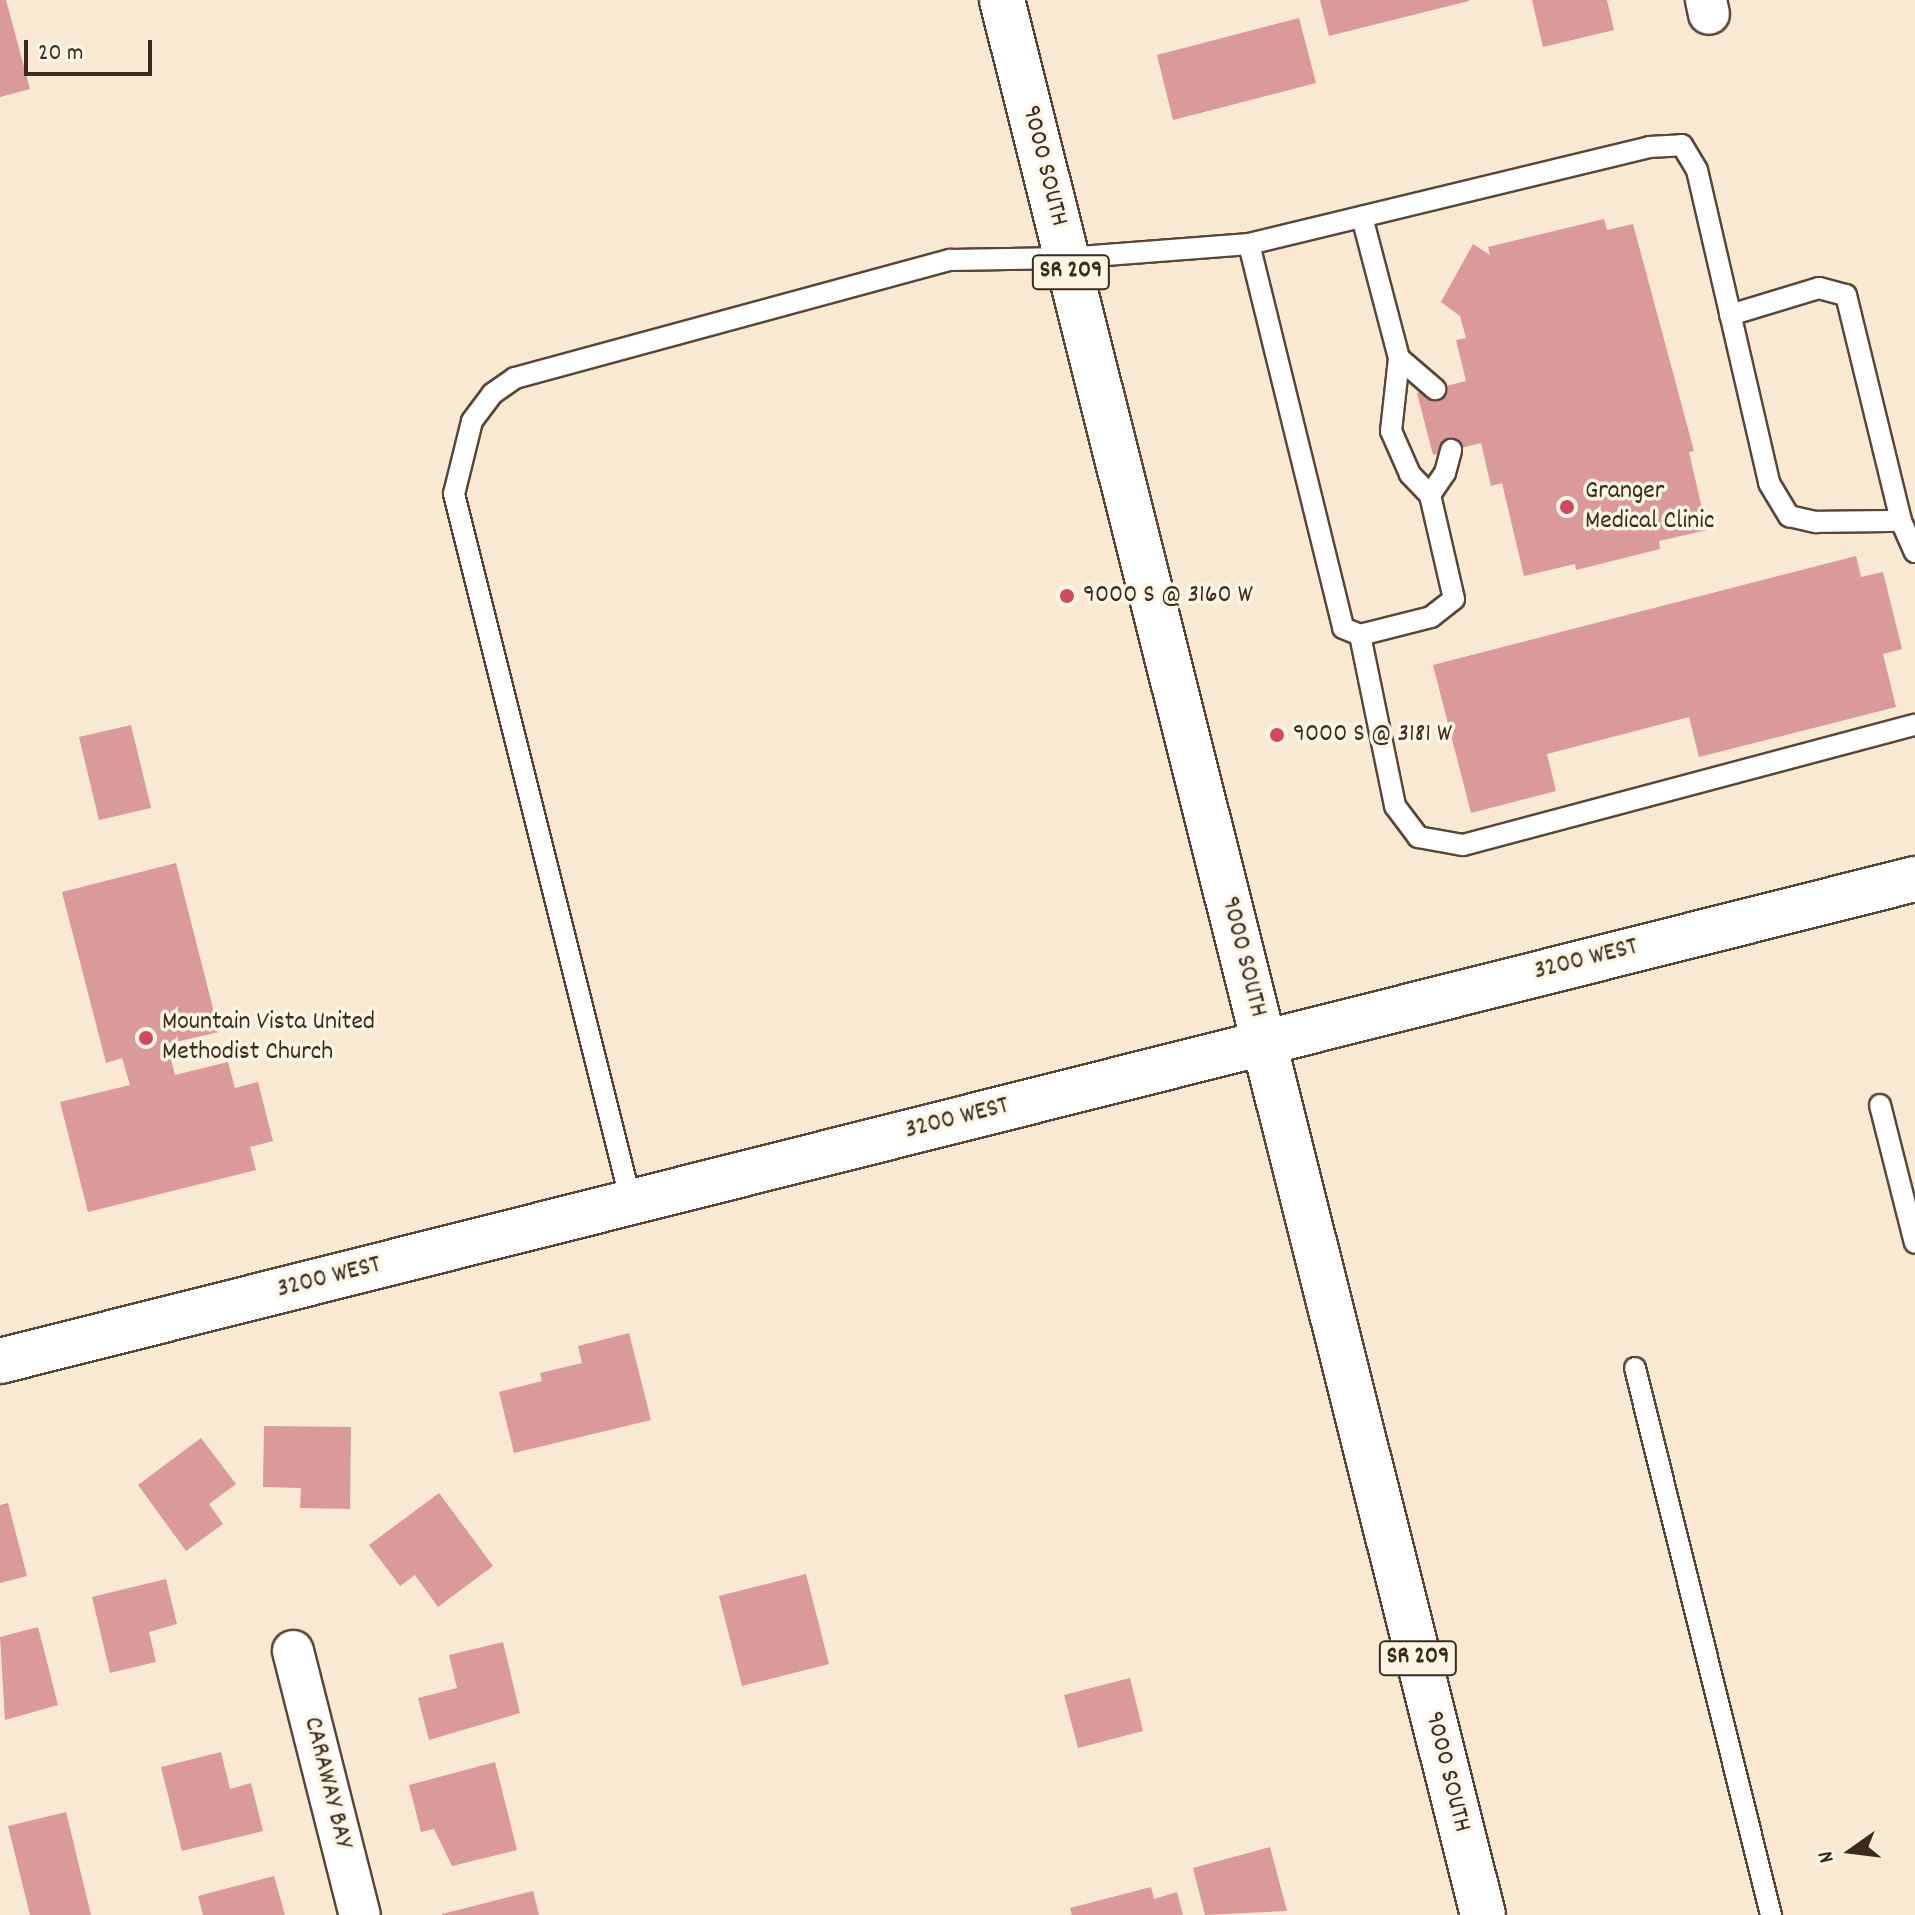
<!DOCTYPE html>
<html>
<head>
<meta charset="utf-8">
<style>
  body { margin:0 }
  #map { position:relative; width:1915px; height:1915px; overflow:hidden; background:#f9e9d3; font-family:Dekko,sans-serif }
  div>[style] { position:absolute }
  .building>* { inset:0; background:#d99a99 }
  .roads { filter:drop-shadow(2px 0 #584739) drop-shadow(-2px 0 #584739) drop-shadow(0 2px #584739) drop-shadow(0 -2px #584739) }
  .service>* { height:20px; margin:-10px; padding:0 10px; transform-origin:10px; border-radius:10px; background:#fff }
  .minor>* { height:40px; margin:-20px; padding:0 20px; transform-origin:20px; border-radius:20px; background:#fff }
  .tertiary>* { height:44px; margin:-22px; padding:0 22px; transform-origin:22px; border-radius:22px; background:#fff }
  .primary>* { height:44px; margin:-22px; padding:0 22px; transform-origin:22px; border-radius:22px; background:#fff }
  .dots>* { width:22px; height:22px; translate:-50% -50%; box-sizing:border-box; border:4px solid #fcf5e5; border-radius:50% }
  span { translate:-50% -50%; white-space:nowrap; text-align:center; line-height:1.15; -webkit-text-stroke:7px #fcf5e5; paint-order:stroke }
  .shield-label span { padding:2px 6px; background:#fcf5e5; border:2px solid; border-radius:6px; -webkit-text-stroke-width:0 }
  .shield-label { font-size:24px; color:#3b2a1e; font-weight:700 }
  .street-label { font-size:26px; color:#3b2a1e }
  .poi-label { font-size:26px; color:#3b2a1e }
  .left { translate:0 -50%; text-align:left }
  .north { position:absolute; left:1811px; top:1811px; width:80px; height:80px; -webkit-text-stroke:6px #fcf5e5; paint-order:stroke; rotate:256deg; font-size:22px; font-weight:700; line-height:32px; text-align:center; color:#3b2a1e }
  .north::after { content:''; display:block; margin:auto; width:28px; height:36px; background:#3b2a1e; clip-path:polygon(50% 0,100% 100%,50% 72%,0 100%) }
  .scale { position:absolute; left:24px; top:40px; width:128px; height:36px; box-sizing:border-box; border:4px solid #3b2a1e; border-top:0; padding-left:10px; font-size:24px; line-height:28px; white-space:nowrap; color:#3b2a1e; -webkit-text-stroke:6px #fcf5e5; paint-order:stroke }
</style>
</head>
<body>
<div id="map">
  <div class="building">
    <i style="clip-path:polygon(0 0,6px 0,30px 89px,0 97px)"></i>
    <i style="clip-path:polygon(1320px 0,1469px 0,1469px 1px,1329px 36px)"></i>
    <i style="clip-path:polygon(1532px 0,1607px 0,1614px 30px,1543px 47px)"></i>
    <i style="clip-path:polygon(1299px 18px,1316px 83px,1173px 120px,1157px 55px)"></i>
    <i style="clip-path:polygon(1604px 219px,1607px 230px,1633px 224px,1694px 451px,1689px 452px,1707px 530px,1659px 541px,1660px 549px,1576px 570px,1575px 564px,1524px 576px,1502px 483px,1491px 486px,1481px 443px,1433px 455px,1417px 393px,1466px 381px,1456px 340px,1466px 338px,1460px 316px,1441px 302px,1473px 244px,1490px 255px,1488px 247px)"></i>
    <i style="clip-path:polygon(1856px 556px,1861px 577px,1883px 572px,1902px 649px,1883px 654px,1896px 707px,1699px 757px,1689px 717px,1547px 754px,1556px 791px,1471px 813px,1433px 665px)"></i>
    <i style="clip-path:polygon(131px 725px,151px 808px,99px 820px,79px 737px)"></i>
    <i style="clip-path:polygon(176px 863px,219px 1032px,167px 1044px,175px 1075px,228px 1062px,235px 1088px,258px 1082px,273px 1141px,250px 1147px,256px 1170px,88px 1212px,60px 1102px,130px 1085px,122px 1058px,106px 1063px,62px 892px)"></i>
    <i style="clip-path:polygon(629px 1333px,651px 1420px,514px 1453px,499px 1392px,542px 1381px,540px 1373px,582px 1363px,578px 1346px)"></i>
    <i style="clip-path:polygon(264px 1426px,351px 1427px,350px 1509px,300px 1508px,301px 1488px,263px 1487px)"></i>
    <i style="clip-path:polygon(201px 1438px,236px 1484px,209px 1504px,223px 1524px,186px 1551px,138px 1485px)"></i>
    <i style="clip-path:polygon(439px 1493px,493px 1566px,438px 1607px,415px 1575px,400px 1586px,369px 1545px)"></i>
    <i style="clip-path:polygon(8px 1503px,27px 1576px,0 1583px,0 1505px)"></i>
    <i style="clip-path:polygon(806px 1574px,829px 1664px,742px 1686px,719px 1596px)"></i>
    <i style="clip-path:polygon(166px 1579px,177px 1624px,149px 1632px,156px 1662px,110px 1673px,92px 1597px)"></i>
    <i style="clip-path:polygon(38px 1627px,58px 1705px,5px 1720px,0 1637px)"></i>
    <i style="clip-path:polygon(503px 1642px,520px 1713px,429px 1740px,418px 1698px,457px 1688px,449px 1655px)"></i>
    <i style="clip-path:polygon(1130px 1678px,1143px 1731px,1078px 1748px,1064px 1695px)"></i>
    <i style="clip-path:polygon(221px 1752px,230px 1789px,251px 1783px,263px 1831px,182px 1851px,161px 1767px)"></i>
    <i style="clip-path:polygon(495px 1762px,517px 1850px,452px 1866px,434px 1829px,421px 1832px,409px 1785px)"></i>
    <i style="clip-path:polygon(66px 1812px,91px 1915px,30px 1915px,8px 1826px)"></i>
    <i style="clip-path:polygon(1270px 1847px,1287px 1911px,1205px 1915px,1193px 1868px)"></i>
    <i style="clip-path:polygon(274px 1876px,285px 1915px,203px 1915px,198px 1896px)"></i>
    <i style="clip-path:polygon(1151px 1887px,1154px 1899px,1177px 1892px,1183px 1915px,1072px 1915px,1070px 1908px)"></i>
    <i style="clip-path:polygon(533px 1891px,539px 1915px,442px 1915px,442px 1914px)"></i>
  </div>
  <div class="roads">
    <div class="service">
      <i style="left:1249px;top:244px;width:395px;rotate:76.2deg"></i>
      <i style="left:1343px;top:628px;width:18px;rotate:22deg"></i>
      <i style="left:1360px;top:635px;width:73px;rotate:-14.2deg"></i>
      <i style="left:1431px;top:617px;width:29px;rotate:-38deg"></i>
      <i style="left:1454px;top:599px;width:107px;rotate:-103deg"></i>
      <i style="left:1430px;top:495px;width:29px;rotate:-134deg"></i>
      <i style="left:1410px;top:474px;width:47px;rotate:-113.8deg"></i>
      <i style="left:1391px;top:431px;width:73px;rotate:-83.7deg"></i>
      <i style="left:1399px;top:358px;width:146px;rotate:-104.7deg"></i>
      <i style="left:1730px;top:315px;width:93px;rotate:-16.9deg"></i>
      <i style="left:1819px;top:288px;width:28px;rotate:15deg"></i>
      <i style="left:1846px;top:295px;width:233px;rotate:76.3deg"></i>
      <i style="left:1901px;top:521px;width:34px;rotate:66deg"></i>
      <i style="left:1399px;top:358px;width:48px;rotate:40.7deg"></i>
      <i style="left:1430px;top:495px;width:27px;rotate:-56deg"></i>
      <i style="left:1445px;top:473px;width:24px;rotate:-75deg"></i>
      <i style="left:1360px;top:635px;width:175px;rotate:78.4deg"></i>
      <i style="left:1395px;top:806px;width:39px;rotate:53deg"></i>
      <i style="left:1418px;top:837px;width:46px;rotate:10.1deg"></i>
      <i style="left:1463px;top:845px;width:468px;rotate:-14.9deg"></i>
      <i style="left:1880px;top:1105px;width:142px;rotate:75.8deg"></i>
      <i style="left:631px;top:1202px;width:730px;rotate:-104.04deg"></i>
      <i style="left:454px;top:494px;width:75px;rotate:-76.1deg"></i>
      <i style="left:472px;top:421px;width:34px;rotate:-53deg"></i>
      <i style="left:492px;top:394px;width:28px;rotate:-35deg"></i>
      <i style="left:515px;top:378px;width:451px;rotate:-15.2deg"></i>
      <i style="left:950px;top:260px;width:117px;rotate:-1deg"></i>
      <i style="left:1067px;top:258px;width:183px;rotate:-4.4deg"></i>
      <i style="left:1249px;top:244px;width:412px;rotate:-13.6deg"></i>
      <i style="left:1649px;top:147px;width:33px;rotate:-3deg"></i>
      <i style="left:1682px;top:145px;width:29px;rotate:59deg"></i>
      <i style="left:1697px;top:170px;width:321px;rotate:77deg"></i>
      <i style="left:1769px;top:483px;width:39px;rotate:59deg"></i>
      <i style="left:1789px;top:516px;width:28px;rotate:13deg"></i>
      <i style="left:1816px;top:522px;width:85px;rotate:-0.7deg"></i>
      <i style="left:1635px;top:1368px;width:564px;rotate:76.04deg"></i>
    </div>
    <div class="minor">
      <i style="left:1706px;top:0;width:14px;rotate:78deg"></i>
      <i style="left:293px;top:1651px;width:272px;rotate:75.8deg"></i>
    </div>
    <div class="tertiary">
      <i style="left:0;top:1361px;width:1975px;rotate:-14.13deg"></i>
    </div>
    <div class="primary">
      <i style="left:1002px;top:0;width:1974px;rotate:75.9deg"></i>
    </div>
  </div>
  <div class="dots">
    <i style="left:1567px;top:507px;background:#d1495b"></i>
    <i style="left:1067px;top:596px;background:#d1495b"></i>
    <i style="left:1277px;top:735px;background:#d1495b"></i>
    <i style="left:146px;top:1038px;background:#d1495b"></i>
  </div>
  <div class="shield-label">
    <span style="left:1071px;top:272px">SR 209</span>
    <span style="left:1418px;top:1658px">SR 209</span>
  </div>
  <div class="street-label">
    <span style="left:1044px;top:166px;rotate:76deg">9000 SOUTH</span>
    <span style="left:1243px;top:957px;rotate:76deg">9000 SOUTH</span>
    <span style="left:1586px;top:960px;rotate:-14deg">3200 WEST</span>
    <span style="left:957px;top:1119px;rotate:-14deg">3200 WEST</span>
    <span style="left:329px;top:1278px;rotate:-14deg">3200 WEST</span>
    <span style="left:1447px;top:1772px;rotate:76deg">9000 SOUTH</span>
    <span style="left:327px;top:1783px;rotate:76deg">CARAWAY BAY</span>
  </div>
  <div class="poi-label">
    <span class="left" style="left:1585px;top:507px">Granger<br>Medical Clinic</span>
    <span class="left" style="left:1083px;top:596px">9000 S @ 3160 W</span>
    <span class="left" style="left:1293px;top:735px">9000 S @ 3181 W</span>
    <span class="left" style="left:162px;top:1038px">Mountain Vista United<br>Methodist Church</span>
  </div>
  <div class="north">N</div>
  <div class="scale">20 m</div>
</div>
</body>
</html>
